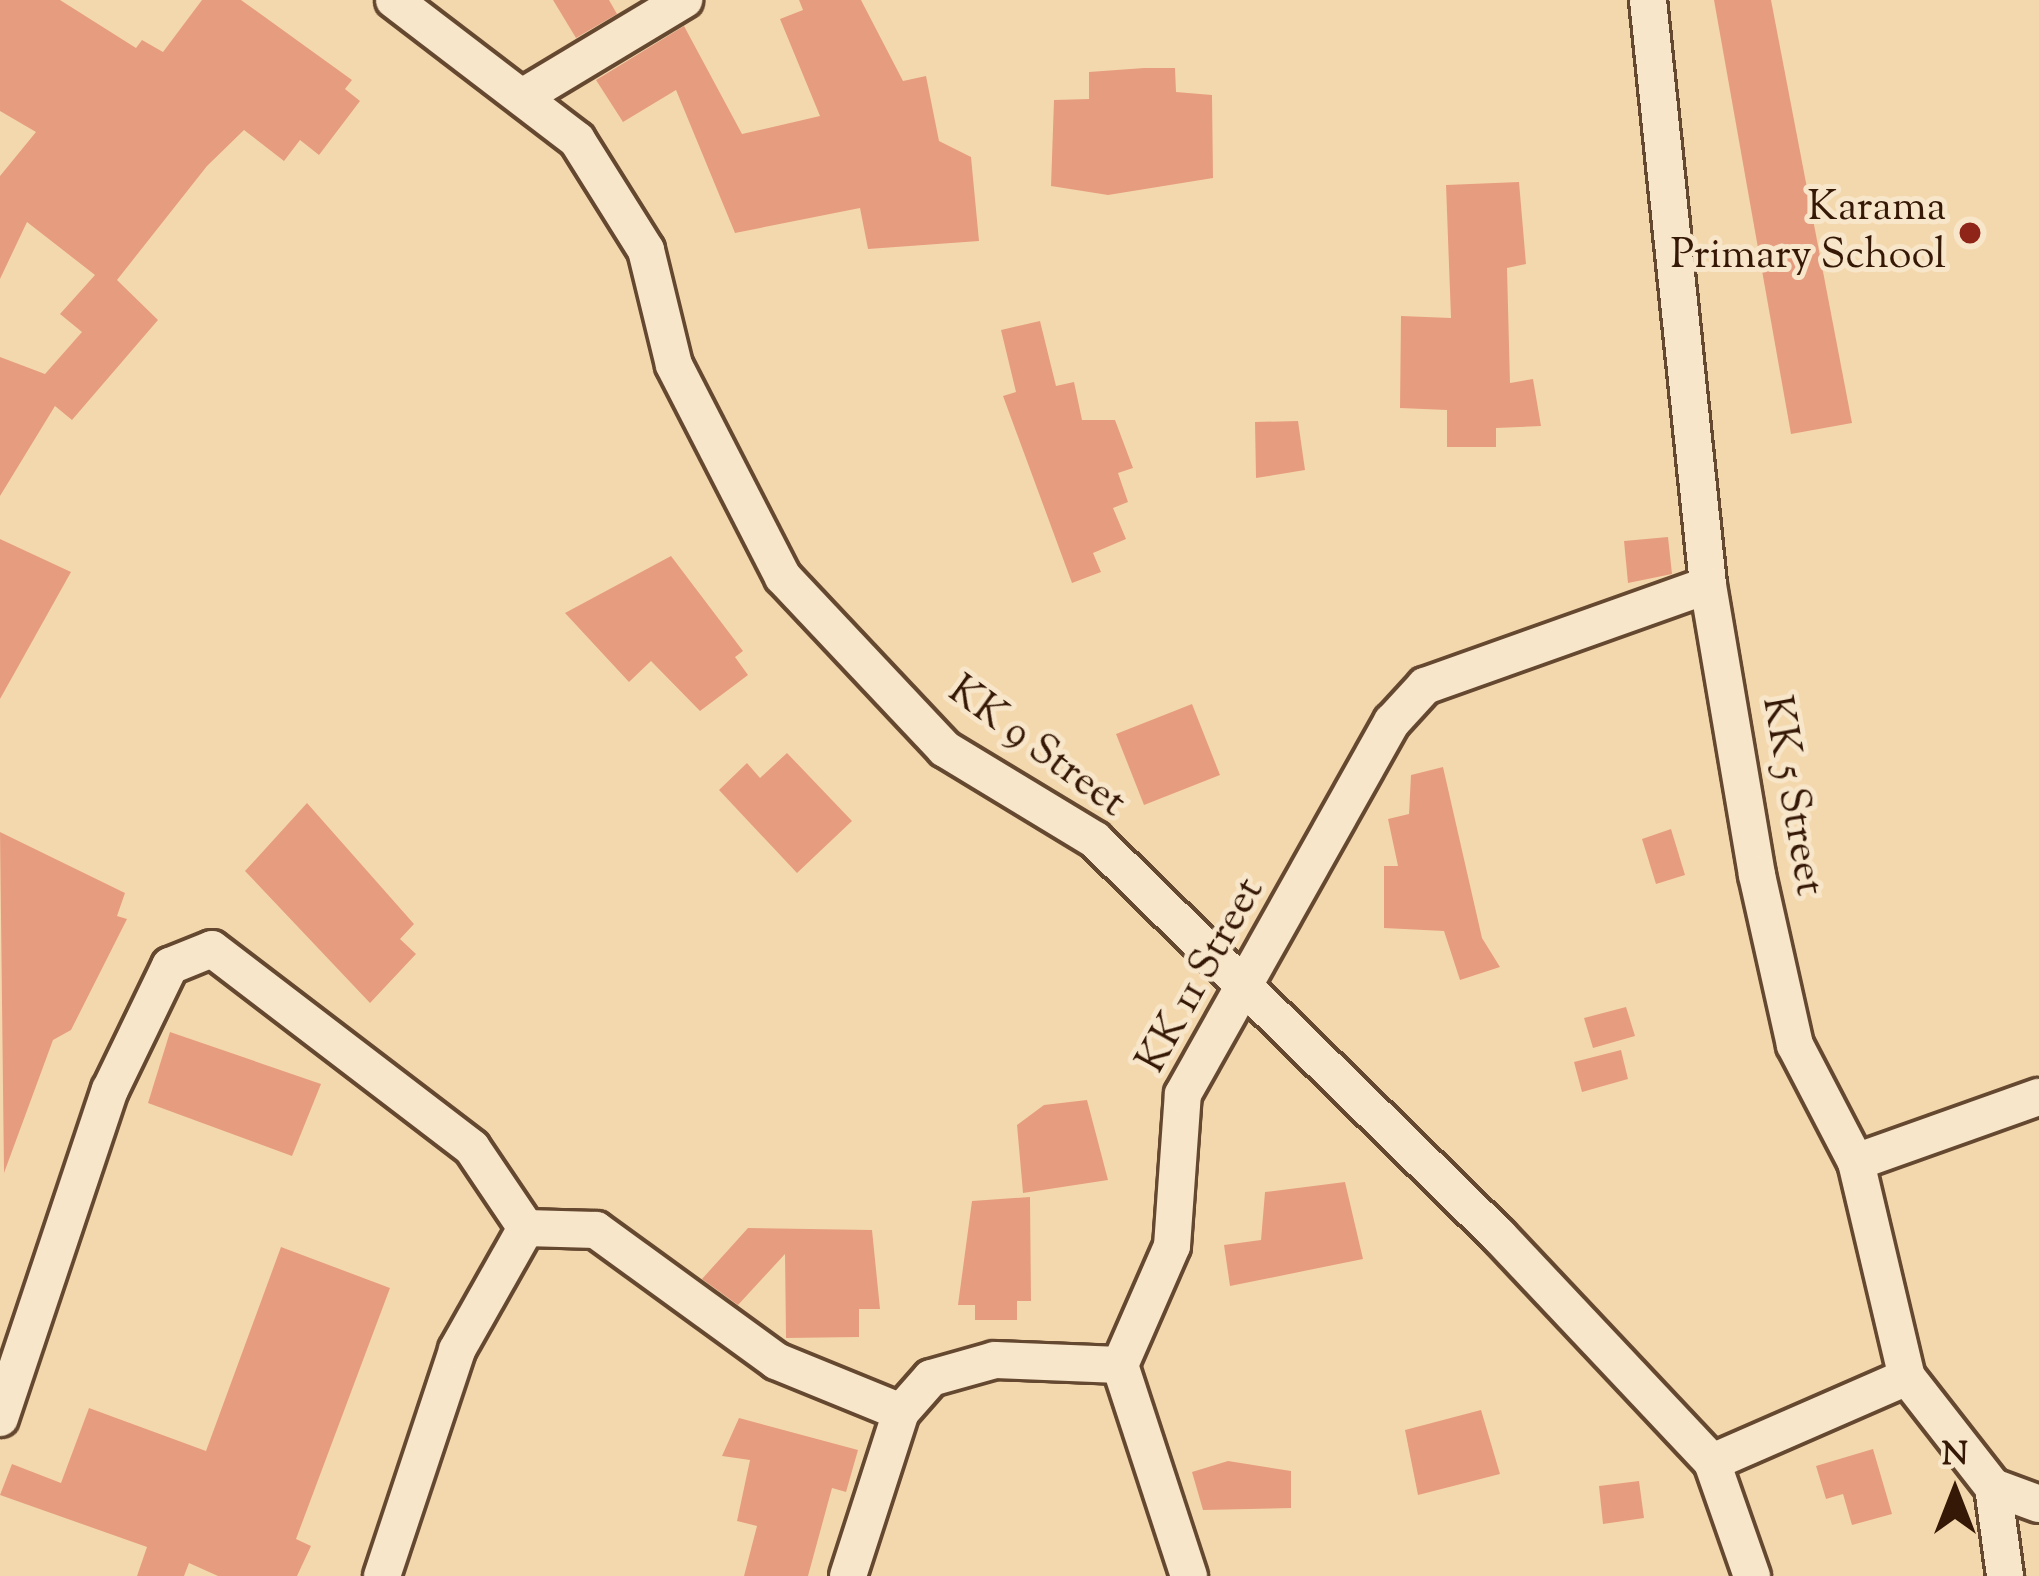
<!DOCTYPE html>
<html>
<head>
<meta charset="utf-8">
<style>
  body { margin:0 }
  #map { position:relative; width:2039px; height:1576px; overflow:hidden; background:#f4d8ad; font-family:"Sorts Mill Goudy",serif }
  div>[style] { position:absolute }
  .building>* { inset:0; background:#e69d7f }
  .roads { filter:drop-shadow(3px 0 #654830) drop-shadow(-3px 0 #654830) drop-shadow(0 3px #654830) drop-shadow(0 -3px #654830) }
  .street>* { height:36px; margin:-18px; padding:0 18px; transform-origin:18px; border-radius:18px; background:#f8e6ca }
  .dots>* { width:33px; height:33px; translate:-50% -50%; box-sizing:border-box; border:6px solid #f8e6ca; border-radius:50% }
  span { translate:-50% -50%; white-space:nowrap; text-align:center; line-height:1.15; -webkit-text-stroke:10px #f8e6ca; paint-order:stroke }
  .poi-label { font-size:42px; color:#351806 }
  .right { translate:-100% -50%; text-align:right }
  .street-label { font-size:42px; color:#351806 }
  .north { position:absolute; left:1895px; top:1432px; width:120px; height:120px; -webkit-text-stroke:9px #f8e6ca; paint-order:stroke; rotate:0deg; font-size:33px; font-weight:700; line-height:48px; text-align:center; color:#351806 }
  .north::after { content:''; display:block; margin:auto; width:42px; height:54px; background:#351806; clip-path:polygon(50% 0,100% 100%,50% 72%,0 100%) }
</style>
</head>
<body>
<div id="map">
  <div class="building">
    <i style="clip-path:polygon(0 0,60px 0,136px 48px,142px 40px,163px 52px,202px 0,241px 0,352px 80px,345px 89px,360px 101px,319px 155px,300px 140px,284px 161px,244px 130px,207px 166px,117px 280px,158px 320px,72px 420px,55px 406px,0 496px,0 357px,45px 374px,82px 332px,60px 314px,95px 275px,27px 222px,0 279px,0 176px,36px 132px,0 111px)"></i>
    <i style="clip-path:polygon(553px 0,609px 0,617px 14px,576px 38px)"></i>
    <i style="clip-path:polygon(799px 0,861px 0,903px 81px,926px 76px,939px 141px,971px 157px,979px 241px,868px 249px,860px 208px,735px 233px,676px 90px,623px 122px,596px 80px,684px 26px,742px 134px,820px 116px,780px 19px,803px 10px)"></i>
    <i style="clip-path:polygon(1714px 0,1771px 0,1852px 423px,1791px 434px)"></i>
    <i style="clip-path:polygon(1144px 68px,1175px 68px,1176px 92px,1212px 95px,1213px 178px,1108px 195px,1051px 186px,1054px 100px,1089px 99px,1089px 72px)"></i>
    <i style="clip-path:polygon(1519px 182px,1526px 264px,1507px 268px,1510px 383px,1533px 379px,1541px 426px,1496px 428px,1496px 447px,1447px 447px,1447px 410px,1400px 408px,1401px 316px,1451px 318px,1446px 185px)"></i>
    <i style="clip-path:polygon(1040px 321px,1056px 386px,1074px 382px,1082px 420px,1115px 420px,1133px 468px,1118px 473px,1128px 502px,1113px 508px,1126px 539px,1093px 553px,1101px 572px,1072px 583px,1003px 396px,1016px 392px,1001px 330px)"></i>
    <i style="clip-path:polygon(1298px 421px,1305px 470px,1256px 478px,1255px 422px)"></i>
    <i style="clip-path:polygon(1668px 537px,1672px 574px,1628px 583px,1624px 541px)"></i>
    <i style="clip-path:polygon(0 539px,71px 572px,0 699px)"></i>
    <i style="clip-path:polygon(671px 556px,743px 651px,735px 657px,748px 675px,700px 711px,651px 661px,629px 682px,565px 613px)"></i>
    <i style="clip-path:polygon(1192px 704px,1220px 775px,1144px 805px,1116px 734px)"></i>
    <i style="clip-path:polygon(787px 753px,852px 821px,797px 873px,719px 790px,747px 763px,760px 778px)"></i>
    <i style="clip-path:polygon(1443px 767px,1482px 938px,1500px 967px,1460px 980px,1444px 931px,1384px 928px,1384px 866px,1398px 866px,1388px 819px,1409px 814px,1411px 775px)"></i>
    <i style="clip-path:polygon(307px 803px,414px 924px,400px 939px,416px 954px,370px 1003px,245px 871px)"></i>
    <i style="clip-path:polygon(1671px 829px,1685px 875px,1656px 884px,1642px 839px)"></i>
    <i style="clip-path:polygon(0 832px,125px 893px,117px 916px,127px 919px,71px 1030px,53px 1040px,4px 1173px)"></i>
    <i style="clip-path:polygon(1626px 1007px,1635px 1036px,1593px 1048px,1584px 1018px)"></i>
    <i style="clip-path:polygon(170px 1032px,321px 1084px,292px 1156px,148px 1103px)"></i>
    <i style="clip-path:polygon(1621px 1050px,1628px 1079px,1582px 1092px,1574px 1062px)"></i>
    <i style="clip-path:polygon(1087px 1100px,1108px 1180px,1023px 1193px,1017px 1125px,1044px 1105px)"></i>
    <i style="clip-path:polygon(1345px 1182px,1363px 1259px,1230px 1286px,1224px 1245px,1261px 1240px,1265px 1192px)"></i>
    <i style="clip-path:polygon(1030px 1197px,1031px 1301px,1017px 1301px,1017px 1320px,975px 1320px,975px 1305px,958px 1305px,972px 1201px)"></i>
    <i style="clip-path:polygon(748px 1228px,872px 1230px,880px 1309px,859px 1309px,859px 1337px,786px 1338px,785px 1254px,738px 1305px,702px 1279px)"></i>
    <i style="clip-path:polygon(281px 1247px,390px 1288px,296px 1539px,311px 1546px,297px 1576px,218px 1576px,189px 1563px,184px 1576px,137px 1576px,147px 1547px,0 1495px,12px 1464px,61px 1483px,89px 1408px,206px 1451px)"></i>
    <i style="clip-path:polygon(1481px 1410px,1500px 1474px,1418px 1495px,1405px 1430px)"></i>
    <i style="clip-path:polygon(739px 1418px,858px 1450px,846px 1492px,832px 1488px,808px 1576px,744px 1576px,757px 1526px,737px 1521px,750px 1460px,722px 1456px)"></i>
    <i style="clip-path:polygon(1873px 1449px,1892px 1514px,1852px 1525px,1843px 1494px,1826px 1499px,1816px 1466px)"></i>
    <i style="clip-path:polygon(1228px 1461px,1291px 1471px,1291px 1508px,1203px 1510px,1192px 1472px)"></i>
    <i style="clip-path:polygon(1639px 1481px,1644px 1518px,1603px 1524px,1599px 1486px)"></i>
  </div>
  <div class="roads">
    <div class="street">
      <i style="left:394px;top:0;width:230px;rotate:37.4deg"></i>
      <i style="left:577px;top:140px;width:130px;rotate:57.9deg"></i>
      <i style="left:646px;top:250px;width:118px;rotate:76.3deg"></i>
      <i style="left:674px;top:365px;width:238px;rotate:62.8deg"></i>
      <i style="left:783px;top:577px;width:236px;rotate:46.7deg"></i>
      <i style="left:945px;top:749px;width:175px;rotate:31.2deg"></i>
      <i style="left:1095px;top:840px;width:566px;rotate:44.43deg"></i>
      <i style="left:1499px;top:1236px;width:311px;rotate:46.7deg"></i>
      <i style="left:1712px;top:1462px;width:121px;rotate:70.7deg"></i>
      <i style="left:1648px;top:0;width:588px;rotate:84.14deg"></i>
      <i style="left:1708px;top:585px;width:294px;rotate:80.4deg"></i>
      <i style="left:1757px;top:875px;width:174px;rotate:77.4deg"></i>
      <i style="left:1795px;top:1045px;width:132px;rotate:62.5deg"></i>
      <i style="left:1856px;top:1162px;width:221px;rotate:76.7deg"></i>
      <i style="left:1907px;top:1377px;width:213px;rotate:156.4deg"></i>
      <i style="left:524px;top:96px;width:187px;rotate:-31deg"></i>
      <i style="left:1856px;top:1162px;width:194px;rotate:-19.6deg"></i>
      <i style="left:1120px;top:1365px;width:222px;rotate:71.9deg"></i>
      <i style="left:1907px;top:1377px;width:140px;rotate:52deg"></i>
      <i style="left:1993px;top:1487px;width:49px;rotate:20.3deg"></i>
      <i style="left:0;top:1418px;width:346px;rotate:-71.5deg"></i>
      <i style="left:110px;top:1090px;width:138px;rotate:-64.2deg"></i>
      <i style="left:170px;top:966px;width:45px;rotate:-22deg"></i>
      <i style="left:212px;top:949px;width:327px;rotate:37.4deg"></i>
      <i style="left:472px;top:1148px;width:97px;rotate:56deg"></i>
      <i style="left:526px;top:1228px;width:70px;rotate:1.6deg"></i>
      <i style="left:596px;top:1230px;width:223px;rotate:36deg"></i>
      <i style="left:776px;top:1361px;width:135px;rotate:22.2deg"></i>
      <i style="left:1993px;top:1487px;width:90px;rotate:82.3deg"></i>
      <i style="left:382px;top:1576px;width:238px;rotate:-71.6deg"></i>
      <i style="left:457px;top:1350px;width:140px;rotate:-60.5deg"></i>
      <i style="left:848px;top:1576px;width:172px;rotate:-72.1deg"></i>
      <i style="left:901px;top:1412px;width:45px;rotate:-48.6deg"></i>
      <i style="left:931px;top:1378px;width:66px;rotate:-15.7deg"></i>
      <i style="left:995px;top:1360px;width:125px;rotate:2.3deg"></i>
      <i style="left:1120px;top:1365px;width:130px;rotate:-66.4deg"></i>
      <i style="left:1172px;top:1246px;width:152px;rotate:-85.9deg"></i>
      <i style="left:1183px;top:1094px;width:427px;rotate:-60.7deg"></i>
      <i style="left:1392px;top:722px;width:49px;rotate:-47.5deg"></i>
      <i style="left:1425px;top:686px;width:300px;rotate:-19.6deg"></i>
    </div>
  </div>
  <div class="dots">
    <i style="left:1970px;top:233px;background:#8f2418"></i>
  </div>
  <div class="poi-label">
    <span class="right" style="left:1946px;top:233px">Karama<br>Primary School</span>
  </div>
  <div class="street-label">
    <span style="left:1036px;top:748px;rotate:36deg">KK 9 Street</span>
    <span style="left:1791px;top:796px;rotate:80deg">KK 5 Street</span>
    <span style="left:1202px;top:976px;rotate:-61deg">KK 11 Street</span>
  </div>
  <div class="north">N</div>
</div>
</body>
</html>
